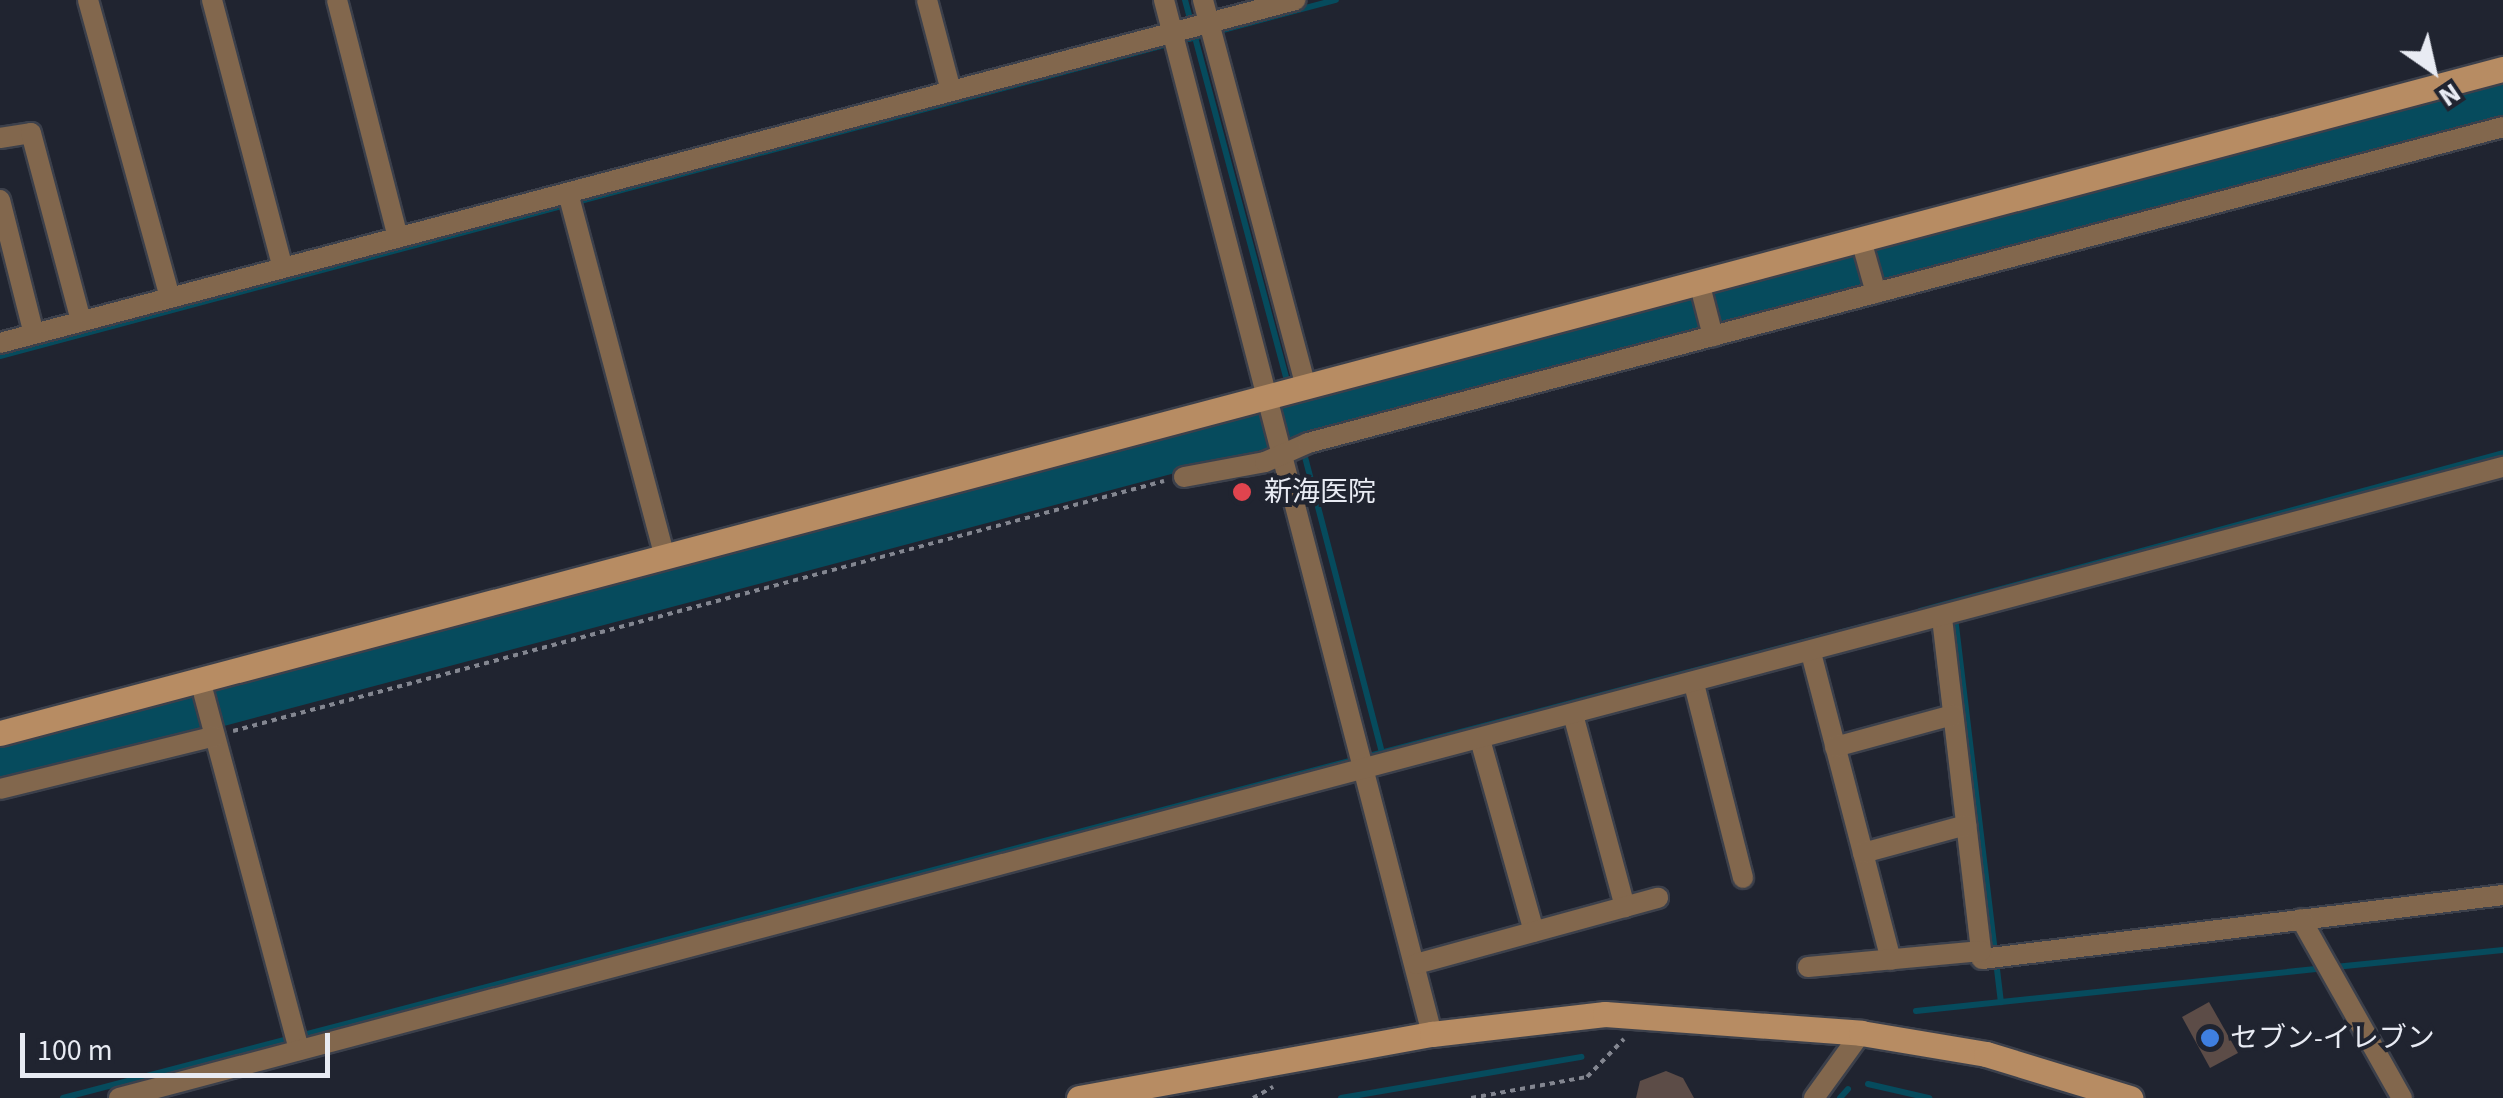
<!DOCTYPE html>
<html>
<head>
<meta charset="utf-8">
<style>
  body { margin:0 }
  #map { position:relative; width:2503px; height:1098px; overflow:hidden; background:#202430; font-family:"Source Sans 3","Noto Sans JP",sans-serif }
  div>[style] { position:absolute }
  .stream>* { height:6px; margin:-3px; padding:0 3px; transform-origin:3px; border-radius:3px; background:#064b5d }
  .river>* { height:38px; margin:-19px; padding:0 19px; transform-origin:19px; border-radius:19px; background:#064b5d }
  .building>* { inset:0; background:#5c4c47 }
  .path>* { height:4px; margin-top:-2px; transform-origin:0; background:repeating-linear-gradient(90deg,#838690 0 5px,transparent 0 10px) }
  .roads { filter:drop-shadow(2px 0 #3c404b) drop-shadow(-2px 0 #3c404b) drop-shadow(0 2px #3c404b) drop-shadow(0 -2px #3c404b) }
  .street>* { height:20px; margin:-10px; padding:0 10px; transform-origin:10px; border-radius:10px; background:#82674d }
  .secondary>* { height:25px; margin:-12.5px; padding:0 12.5px; transform-origin:12.5px; border-radius:12.5px; background:#b78c63 }
  .dots>* { width:28px; height:28px; translate:-50% -50%; box-sizing:border-box; border:5px solid #202430; border-radius:50% }
  span { translate:-50% -50%; white-space:nowrap; text-align:center; line-height:1.15; -webkit-text-stroke:8px #202430; paint-order:stroke }
  .poi-label { font-size:28px; color:#e8ebf3 }
  .left { translate:0 -50%; text-align:left }
  .north { position:absolute; left:2383px; top:20px; width:100px; height:100px; -webkit-text-stroke:8px #202430; paint-order:stroke; rotate:146deg; font-size:28px; font-weight:700; line-height:40px; text-align:center; color:#e8ebf3 }
  .north::after { content:''; display:block; margin:auto; width:35px; height:45px; background:#e8ebf3; clip-path:polygon(50% 0,100% 100%,50% 72%,0 100%) }
  .scale { position:absolute; left:20px; top:1033px; width:310px; height:45px; box-sizing:border-box; border:5px solid #e8ebf3; border-top:0; padding-left:12px; font-size:30px; line-height:35px; white-space:nowrap; color:#e8ebf3; -webkit-text-stroke:8px #202430; paint-order:stroke }
</style>
</head>
<body>
<div id="map">
  <div class="stream">
    <i style="left:1185px;top:0;width:393px;rotate:75deg"></i>
    <i style="left:1189px;top:39px;width:152px;rotate:-14.9deg"></i>
    <i style="left:0;top:356px;width:1206px;rotate:-14.95deg"></i>
    <i style="left:1299px;top:409px;width:11px;rotate:80deg"></i>
    <i style="left:1296px;top:421px;width:16px;rotate:76deg"></i>
    <i style="left:1305px;top:457px;width:305px;rotate:75.4deg"></i>
    <i style="left:1920px;top:611px;width:604px;rotate:-15.16deg"></i>
    <i style="left:1955px;top:617px;width:388px;rotate:83.2deg"></i>
    <i style="left:2335px;top:967px;width:169px;rotate:-5.8deg"></i>
    <i style="left:1916px;top:1011px;width:409px;rotate:-6deg"></i>
    <i style="left:1868px;top:1084px;width:63px;rotate:12.9deg"></i>
    <i style="left:63px;top:1098px;width:1882px;rotate:-14.68deg"></i>
    <i style="left:1341px;top:1098px;width:244px;rotate:-9.7deg"></i>
    <i style="left:1840px;top:1098px;width:12px;rotate:-48deg"></i>
  </div>
  <div class="river">
    <i style="left:0;top:766px;width:2590px;rotate:-14.9deg"></i>
  </div>
  <div class="building">
    <i style="clip-path:polygon(2209px 1002px,2238px 1053px,2210px 1068px,2182px 1017px)"></i>
    <i style="clip-path:polygon(1666px 1071px,1683px 1078px,1694px 1098px,1636px 1098px,1640px 1081px)"></i>
  </div>
  <div class="path">
    <i style="left:233px;top:731px;width:964px;rotate:-15.03deg"></i>
    <i style="left:1253px;top:1098px;width:23px;rotate:-29deg"></i>
    <i style="left:1471px;top:1098px;width:118px;rotate:-10.3deg"></i>
    <i style="left:1587px;top:1077px;width:53px;rotate:-45.8deg"></i>
  </div>
  <div class="roads">
    <div class="street">
      <i style="left:88px;top:0;width:309px;rotate:74.6deg"></i>
      <i style="left:212px;top:0;width:277px;rotate:75.2deg"></i>
      <i style="left:337px;top:0;width:245px;rotate:75.6deg"></i>
      <i style="left:927px;top:0;width:94px;rotate:75.2deg"></i>
      <i style="left:1164px;top:0;width:1068px;rotate:75.47deg"></i>
      <i style="left:1203px;top:0;width:400px;rotate:75.1deg"></i>
      <i style="left:0;top:138px;width:31px;rotate:-9deg"></i>
      <i style="left:31px;top:133px;width:195px;rotate:75.1deg"></i>
      <i style="left:568px;top:193px;width:377px;rotate:75.1deg"></i>
      <i style="left:0;top:200px;width:138px;rotate:75.8deg"></i>
      <i style="left:1861px;top:240px;width:55px;rotate:74.2deg"></i>
      <i style="left:1699px;top:282px;width:56px;rotate:75.5deg"></i>
      <i style="left:0;top:343px;width:1340px;rotate:-14.83deg"></i>
      <i style="left:1184px;top:477px;width:82px;rotate:-10.5deg"></i>
      <i style="left:1265px;top:462px;width:47px;rotate:-23.8deg"></i>
      <i style="left:1308px;top:443px;width:1236px;rotate:-14.81deg"></i>
      <i style="left:1942px;top:618px;width:343px;rotate:83.3deg"></i>
      <i style="left:1982px;top:959px;width:525px;rotate:-7deg"></i>
      <i style="left:1811px;top:653px;width:317px;rotate:75.4deg"></i>
      <i style="left:200px;top:680px;width:383px;rotate:75deg"></i>
      <i style="left:1694px;top:684px;width:200px;rotate:75.8deg"></i>
      <i style="left:1574px;top:718px;width:196px;rotate:74.9deg"></i>
      <i style="left:1481px;top:743px;width:196px;rotate:74.3deg"></i>
      <i style="left:1835px;top:747px;width:122px;rotate:-15.2deg"></i>
      <i style="left:0;top:789px;width:221px;rotate:-13.8deg"></i>
      <i style="left:1863px;top:853px;width:107px;rotate:-15.2deg"></i>
      <i style="left:2301px;top:919px;width:206px;rotate:60.6deg"></i>
      <i style="left:1416px;top:964px;width:251px;rotate:-15.3deg"></i>
      <i style="left:1808px;top:967px;width:174px;rotate:-5.3deg"></i>
      <i style="left:119px;top:1098px;width:2466px;rotate:-14.83deg"></i>
      <i style="left:1814px;top:1098px;width:80px;rotate:-54.1deg"></i>
    </div>
    <div class="secondary">
      <i style="left:0;top:733px;width:2590px;rotate:-14.86deg"></i>
      <i style="left:1079px;top:1098px;width:359px;rotate:-10.3deg"></i>
      <i style="left:1432px;top:1034px;width:174px;rotate:-6.6deg"></i>
      <i style="left:1605px;top:1014px;width:257px;rotate:4.2deg"></i>
      <i style="left:1861px;top:1033px;width:127px;rotate:9.5deg"></i>
      <i style="left:1986px;top:1054px;width:151px;rotate:17deg"></i>
    </div>
  </div>
  <div class="dots">
    <i style="left:1242px;top:492px;background:#e0444e"></i>
    <i style="left:2210px;top:1038px;background:#3f7fe0"></i>
  </div>
  <div class="poi-label">
    <span class="left" style="left:1264px;top:492px">新海医院</span>
    <span class="left" style="left:2230px;top:1038px">セブン-イレブン</span>
  </div>
  <div class="north">N</div>
  <div class="scale">100 m</div>
</div>
</body>
</html>
